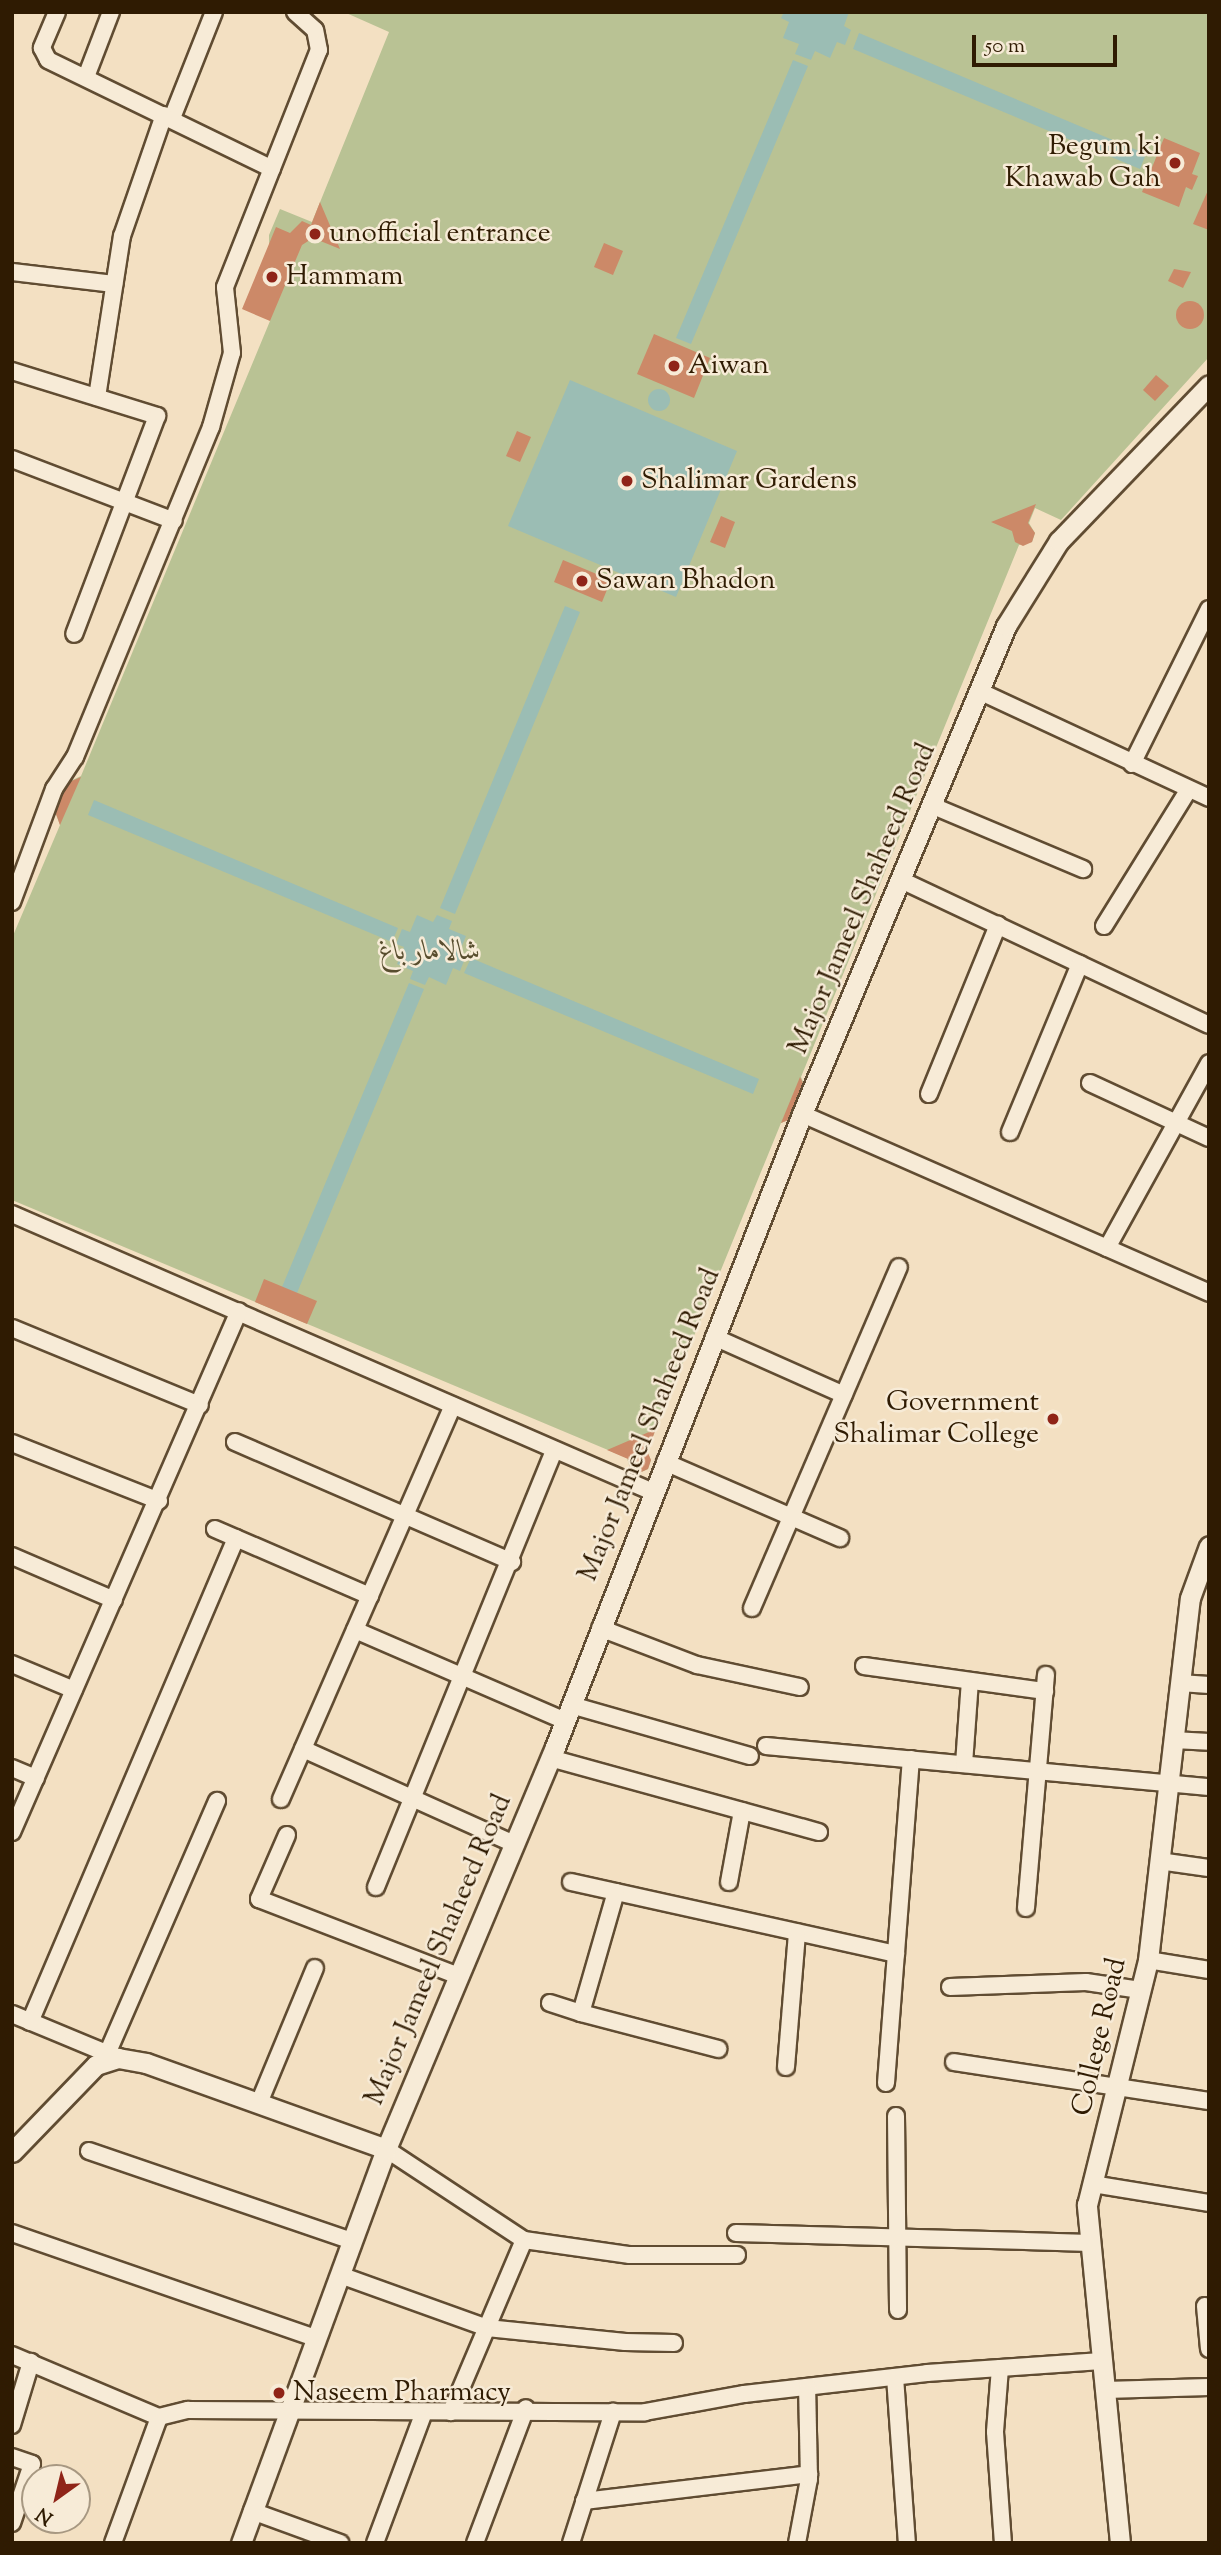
<!DOCTYPE html>
<html>
<head>
<meta charset="utf-8">
<style>
  body { margin:0 }
  #map { position:relative; width:1221px; height:2555px; overflow:hidden; background:#f3e0c2; font-family:"Sorts Mill Goudy",Amiri,serif }
  div>[style] { position:absolute }
  .green>* { inset:0; background:#b9c294 }
  .water>* { inset:0; background:#9bbdb4 }
  .round { border-radius:50% }
  .building>* { inset:0; background:#cc8968 }
  .roads { filter:drop-shadow(2px 0 #604c32) drop-shadow(-2px 0 #604c32) drop-shadow(0 2px #604c32) drop-shadow(0 -2px #604c32) }
  .minor>* { height:16px; margin:-8px; padding:0 8px; transform-origin:8px; border-radius:8px; background:#f7ebd7 }
  .tertiary>* { height:19px; margin:-9.5px; padding:0 9.5px; transform-origin:9.5px; border-radius:9.5px; background:#f7ebd7 }
  .dots>* { width:19px; height:19px; translate:-50% -50%; box-sizing:border-box; border:4px solid #f7ebd7; border-radius:50% }
  span { translate:-50% -50%; white-space:nowrap; text-align:center; line-height:1.15; -webkit-text-stroke:5px #f7ebd7; paint-order:stroke }
  .poi-label { font-size:28px; color:#2f1b02 }
  .right { translate:-100% -50%; text-align:right }
  .left { translate:0 -50%; text-align:left }
  .street-label { font-size:28px; color:#2f1b02 }
  .park-label { font-size:28px; color:#584d2e; font-style:italic }
  .frame { position:absolute; inset:0; border:14px solid #2f1b02; pointer-events:none }
  .north { position:absolute; left:21px; top:2464px; width:70px; height:70px; box-sizing:border-box; background:#f7ebd7; border:2px solid #a79882; border-radius:50%; rotate:214deg; font-size:19px; font-weight:700; line-height:28px; text-align:center; color:#2f1b02 }
  .north::after { content:''; display:block; margin:auto; width:24px; height:32px; background:#8f2418; clip-path:polygon(50% 0,100% 100%,50% 72%,0 100%) }
  .scale { position:absolute; left:972px; top:35px; width:145px; height:32px; box-sizing:border-box; border:4px solid #2f1b02; border-top:0; padding-left:9px; font-size:21px; line-height:24px; white-space:nowrap; color:#2f1b02; -webkit-text-stroke:5px #f7ebd7; paint-order:stroke }
</style>
</head>
<body>
<div id="map">
  <div class="green">
    <i style="clip-path:polygon(344px 12px,1209px 12px,1209px 357px,1061px 520px,1035px 508px,1029px 523px,1035px 533px,1032px 542px,1019px 545px,801px 1077px,808px 1093px,798px 1116px,781px 1123px,647px 1451px,651px 1460px,648px 1469px,639px 1473px,630px 1469px,627px 1458px,12px 1200px,12px 938px,60px 825px,53px 806px,62px 785px,81px 776px,270px 321px,269px 235px,280px 209px,312px 222px,389px 32px)"></i>
  </div>
  <div class="water">
    <i style="clip-path:polygon(784px 12px,849px 12px,844px 26px,851px 30px,845px 45px,837px 42px,830px 58px,815px 51px,811px 60px,795px 54px,799px 44px,783px 38px,789px 22px,781px 18px)"></i>
    <i style="clip-path:polygon(859px 33px,1146px 154px,1140px 169px,853px 49px)"></i>
    <i style="clip-path:polygon(793px 60px,808px 66px,691px 344px,676px 338px)"></i>
    <i style="clip-path:polygon(570px 380px,737px 451px,676px 597px,508px 526px)"></i>
    <i class="round" style="left:648px;top:389px;width:22px;height:22px"></i>
    <i style="clip-path:polygon(565px 606px,580px 612px,455px 914px,440px 908px)"></i>
    <i style="clip-path:polygon(94px 800px,398px 928px,392px 942px,88px 815px)"></i>
    <i style="clip-path:polygon(417px 915px,433px 922px,437px 915px,452px 921px,449px 929px,466px 936px,459px 953px,466px 956px,460px 971px,453px 968px,446px 985px,429px 977px,425px 985px,410px 979px,413px 971px,397px 964px,404px 947px,396px 944px,402px 929px,410px 932px)"></i>
    <i style="clip-path:polygon(471px 958px,759px 1079px,753px 1094px,464px 973px)"></i>
    <i style="clip-path:polygon(409px 983px,424px 989px,297px 1293px,282px 1287px)"></i>
  </div>
  <div class="building">
    <i style="clip-path:polygon(1164px 138px,1200px 153px,1192px 174px,1198px 176px,1192px 190px,1186px 187px,1179px 207px,1142px 192px)"></i>
    <i style="clip-path:polygon(1209px 188px,1209px 230px,1193px 224px)"></i>
    <i style="clip-path:polygon(320px 202px,340px 249px,313px 238px,302px 245px,270px 321px,242px 309px,276px 227px,290px 233px,302px 221px,311px 225px)"></i>
    <i style="clip-path:polygon(604px 243px,623px 251px,613px 275px,594px 267px)"></i>
    <i style="clip-path:polygon(1174px 269px,1191px 272px,1183px 288px,1168px 281px)"></i>
    <i class="round" style="left:1176px;top:301px;width:28px;height:28px"></i>
    <i style="clip-path:polygon(654px 334px,710px 358px,694px 398px,637px 374px)"></i>
    <i style="clip-path:polygon(1156px 375px,1169px 386px,1155px 401px,1143px 390px)"></i>
    <i style="clip-path:polygon(517px 431px,531px 437px,520px 462px,506px 456px)"></i>
    <i style="clip-path:polygon(1036px 504px,1028px 523px,1035px 533px,1032px 542px,1023px 546px,1015px 542px,1012px 531px,991px 522px)"></i>
    <i style="clip-path:polygon(721px 516px,735px 522px,725px 548px,710px 542px)"></i>
    <i style="clip-path:polygon(563px 560px,611px 580px,602px 602px,554px 582px)"></i>
    <i style="clip-path:polygon(81px 777px,60px 825px,53px 806px,62px 785px)"></i>
    <i style="clip-path:polygon(800px 1077px,808px 1093px,798px 1116px,781px 1123px)"></i>
    <i style="clip-path:polygon(264px 1279px,317px 1301px,307px 1324px,255px 1302px)"></i>
    <i style="clip-path:polygon(656px 1429px,647px 1451px,651px 1460px,648px 1469px,639px 1473px,630px 1469px,628px 1459px,607px 1450px)"></i>
  </div>
  <div class="roads">
    <div class="minor">
      <i style="left:57px;top:12px;width:39px;rotate:113deg"></i>
      <i style="left:42px;top:48px;width:13px;rotate:63deg"></i>
      <i style="left:48px;top:60px;width:249px;rotate:25.9deg"></i>
      <i style="left:86px;top:77px;width:70px;rotate:-69deg"></i>
      <i style="left:172px;top:118px;width:114px;rotate:-68.4deg"></i>
      <i style="left:12px;top:272px;width:103px;rotate:6.7deg"></i>
      <i style="left:12px;top:371px;width:152px;rotate:17.2deg"></i>
      <i style="left:157px;top:416px;width:233px;rotate:110.8deg"></i>
      <i style="left:97px;top:397px;width:163px;rotate:-81.2deg"></i>
      <i style="left:122px;top:236px;width:128px;rotate:-70.9deg"></i>
      <i style="left:12px;top:459px;width:173px;rotate:20.9deg"></i>
      <i style="left:979px;top:691px;width:254px;rotate:24.9deg"></i>
      <i style="left:1132px;top:764px;width:173px;rotate:-63.6deg"></i>
      <i style="left:933px;top:806px;width:163px;rotate:22.8deg"></i>
      <i style="left:901px;top:880px;width:340px;rotate:25.2deg"></i>
      <i style="left:12px;top:902px;width:121px;rotate:-69.6deg"></i>
      <i style="left:54px;top:789px;width:38px;rotate:-57deg"></i>
      <i style="left:75px;top:757px;width:357px;rotate:-67.6deg"></i>
      <i style="left:211px;top:427px;width:77px;rotate:-74.2deg"></i>
      <i style="left:232px;top:353px;width:66px;rotate:-96.1deg"></i>
      <i style="left:225px;top:287px;width:255px;rotate:-68.4deg"></i>
      <i style="left:319px;top:50px;width:20px;rotate:-101deg"></i>
      <i style="left:315px;top:30px;width:27px;rotate:-138deg"></i>
      <i style="left:1104px;top:926px;width:161px;rotate:-58.2deg"></i>
      <i style="left:1090px;top:1083px;width:131px;rotate:24.8deg"></i>
      <i style="left:929px;top:1094px;width:183px;rotate:-67.8deg"></i>
      <i style="left:802px;top:1114px;width:445px;rotate:23.7deg"></i>
      <i style="left:1010px;top:1132px;width:182px;rotate:-67.4deg"></i>
      <i style="left:12px;top:1214px;width:699px;rotate:23.45deg"></i>
      <i style="left:1107px;top:1248px;width:211px;rotate:-61.1deg"></i>
      <i style="left:12px;top:1328px;width:203px;rotate:22.3deg"></i>
      <i style="left:714px;top:1337px;width:142px;rotate:24deg"></i>
      <i style="left:235px;top:1442px;width:302px;rotate:23.4deg"></i>
      <i style="left:12px;top:1443px;width:158px;rotate:21.5deg"></i>
      <i style="left:665px;top:1462px;width:191px;rotate:23.5deg"></i>
      <i style="left:215px;top:1529px;width:169px;rotate:23.4deg"></i>
      <i style="left:12px;top:1556px;width:111px;rotate:23.3deg"></i>
      <i style="left:752px;top:1608px;width:371px;rotate:-66.7deg"></i>
      <i style="left:600px;top:1628px;width:104px;rotate:20.9deg"></i>
      <i style="left:697px;top:1665px;width:105px;rotate:12.1deg"></i>
      <i style="left:355px;top:1630px;width:229px;rotate:23.4deg"></i>
      <i style="left:12px;top:1664px;width:67px;rotate:22.8deg"></i>
      <i style="left:864px;top:1666px;width:183px;rotate:7.9deg"></i>
      <i style="left:1180px;top:1683px;width:29px;rotate:4deg"></i>
      <i style="left:571px;top:1705px;width:186px;rotate:15.9deg"></i>
      <i style="left:1173px;top:1740px;width:36px;rotate:3deg"></i>
      <i style="left:766px;top:1746px;width:445px;rotate:5.3deg"></i>
      <i style="left:303px;top:1749px;width:231px;rotate:24.2deg"></i>
      <i style="left:550px;top:1758px;width:279px;rotate:15.4deg"></i>
      <i style="left:964px;top:1764px;width:83px;rotate:-85.9deg"></i>
      <i style="left:12px;top:1768px;width:26px;rotate:23deg"></i>
      <i style="left:281px;top:1799px;width:429px;rotate:-66.4deg"></i>
      <i style="left:12px;top:1832px;width:568px;rotate:-66.46deg"></i>
      <i style="left:287px;top:1835px;width:70px;rotate:113.6deg"></i>
      <i style="left:259px;top:1899px;width:214px;rotate:21.1deg"></i>
      <i style="left:1159px;top:1861px;width:50px;rotate:8deg"></i>
      <i style="left:571px;top:1882px;width:333px;rotate:12.5deg"></i>
      <i style="left:729px;top:1882px;width:72px;rotate:-79.6deg"></i>
      <i style="left:376px;top:1887px;width:472px;rotate:-67.8deg"></i>
      <i style="left:1026px;top:1908px;width:234px;rotate:-85.1deg"></i>
      <i style="left:1148px;top:1960px;width:62px;rotate:9.3deg"></i>
      <i style="left:950px;top:1987px;width:136px;rotate:-2.1deg"></i>
      <i style="left:1086px;top:1982px;width:55px;rotate:8.4deg"></i>
      <i style="left:550px;top:2003px;width:33px;rotate:18deg"></i>
      <i style="left:581px;top:2013px;width:126px;rotate:-73.9deg"></i>
      <i style="left:581px;top:2013px;width:142px;rotate:14.7deg"></i>
      <i style="left:12px;top:2014px;width:113px;rotate:22.5deg"></i>
      <i style="left:30px;top:2022px;width:526px;rotate:-66.94deg"></i>
      <i style="left:107px;top:2054px;width:276px;rotate:-66.5deg"></i>
      <i style="left:954px;top:2062px;width:258px;rotate:8.7deg"></i>
      <i style="left:786px;top:2067px;width:135px;rotate:-85.3deg"></i>
      <i style="left:886px;top:2083px;width:325px;rotate:-85.6deg"></i>
      <i style="left:259px;top:2103px;width:146px;rotate:-67.5deg"></i>
      <i style="left:896px;top:2116px;width:194px;rotate:89.4deg"></i>
      <i style="left:386px;top:2149px;width:165px;rotate:33.4deg"></i>
      <i style="left:524px;top:2240px;width:187px;rotate:113deg"></i>
      <i style="left:89px;top:2151px;width:278px;rotate:18.9deg"></i>
      <i style="left:1092px;top:2184px;width:119px;rotate:9.2deg"></i>
      <i style="left:12px;top:2233px;width:322px;rotate:19.1deg"></i>
      <i style="left:736px;top:2233px;width:354px;rotate:1.6deg"></i>
      <i style="left:524px;top:2240px;width:107px;rotate:8.1deg"></i>
      <i style="left:630px;top:2255px;width:107px"></i>
      <i style="left:340px;top:2275px;width:156px;rotate:19.8deg"></i>
      <i style="left:487px;top:2328px;width:139px;rotate:5.8deg"></i>
      <i style="left:625px;top:2342px;width:49px;rotate:1.2deg"></i>
      <i style="left:1205px;top:2306px;width:43px;rotate:84.7deg"></i>
      <i style="left:12px;top:2355px;width:160px;rotate:22.9deg"></i>
      <i style="left:1000px;top:2368px;width:64px;rotate:94.5deg"></i>
      <i style="left:995px;top:2432px;width:111px;rotate:85.9deg"></i>
      <i style="left:895px;top:2377px;width:166px;rotate:85.9deg"></i>
      <i style="left:1105px;top:2390px;width:104px;rotate:-1.7deg"></i>
      <i style="left:12px;top:2425px;width:66px;rotate:-73.2deg"></i>
      <i style="left:12px;top:2457px;width:21px;rotate:19deg"></i>
      <i style="left:32px;top:2464px;width:62px;rotate:108.7deg"></i>
      <i style="left:584px;top:2501px;width:227px;rotate:-6.8deg"></i>
      <i style="left:252px;top:2511px;width:94px;rotate:20deg"></i>
      <i style="left:113px;top:2543px;width:134px;rotate:-69.9deg"></i>
      <i style="left:159px;top:2417px;width:30px;rotate:-14deg"></i>
      <i style="left:188px;top:2410px;width:457px;rotate:0.3deg"></i>
      <i style="left:645px;top:2412px;width:101px;rotate:-10.3deg"></i>
      <i style="left:744px;top:2394px;width:184px;rotate:-6.5deg"></i>
      <i style="left:927px;top:2373px;width:175px;rotate:-3.9deg"></i>
      <i style="left:375px;top:2543px;width:140px;rotate:-69.5deg"></i>
      <i style="left:475px;top:2543px;width:144px;rotate:-69.3deg"></i>
      <i style="left:571px;top:2543px;width:138px;rotate:-72.2deg"></i>
      <i style="left:797px;top:2543px;width:65px;rotate:-79.4deg"></i>
      <i style="left:809px;top:2479px;width:92px;rotate:-91.2deg"></i>
    </div>
    <div class="tertiary">
      <i style="left:12px;top:2152px;width:121px;rotate:-46deg"></i>
      <i style="left:96px;top:2065px;width:23px;rotate:-18deg"></i>
      <i style="left:118px;top:2058px;width:28px;rotate:10deg"></i>
      <i style="left:146px;top:2063px;width:255px;rotate:19.7deg"></i>
      <i style="left:241px;top:2543px;width:420px;rotate:-69.8deg"></i>
      <i style="left:386px;top:2149px;width:436px;rotate:-67.2deg"></i>
      <i style="left:555px;top:1747px;width:679px;rotate:-68.68deg"></i>
      <i style="left:802px;top:1114px;width:529px;rotate:-67.31deg"></i>
      <i style="left:1006px;top:626px;width:100px;rotate:-58.1deg"></i>
      <i style="left:1059px;top:541px;width:216px;rotate:-46.1deg"></i>
      <i style="left:1120px;top:2543px;width:340px;rotate:-95.6deg"></i>
      <i style="left:1087px;top:2205px;width:252px;rotate:-76deg"></i>
      <i style="left:1148px;top:1960px;width:364px;rotate:-83.4deg"></i>
      <i style="left:1190px;top:1598px;width:55px;rotate:-69.9deg"></i>
    </div>
  </div>
  <div class="dots">
    <i style="left:1175px;top:163px;background:#8f2418"></i>
    <i style="left:315px;top:234px;background:#8f2418"></i>
    <i style="left:272px;top:277px;background:#8f2418"></i>
    <i style="left:674px;top:366px;background:#8f2418"></i>
    <i style="left:627px;top:481px;background:#8f2418"></i>
    <i style="left:582px;top:581px;background:#8f2418"></i>
    <i style="left:1053px;top:1419px;background:#8f2418"></i>
    <i style="left:279px;top:2393px;background:#8f2418"></i>
  </div>
  <div class="poi-label">
    <span class="right" style="left:1161px;top:163px">Begum ki<br>Khawab Gah</span>
    <span class="left" style="left:329px;top:234px">unofficial entrance</span>
    <span class="left" style="left:286px;top:277px">Hammam</span>
    <span class="left" style="left:688px;top:366px">Aiwan</span>
    <span class="left" style="left:641px;top:481px">Shalimar Gardens</span>
    <span class="left" style="left:596px;top:581px">Sawan Bhadon</span>
    <span class="right" style="left:1039px;top:1419px">Government<br>Shalimar College</span>
    <span class="left" style="left:293px;top:2393px">Naseem Pharmacy</span>
  </div>
  <div class="street-label">
    <span style="left:863px;top:899px;rotate:-67deg">Major Jameel Shaheed Road</span>
    <span style="left:650px;top:1425px;rotate:-68deg">Major Jameel Shaheed Road</span>
    <span style="left:439px;top:1950px;rotate:-67deg">Major Jameel Shaheed Road</span>
    <span style="left:1100px;top:2037px;rotate:-77deg">College Road</span>
  </div>
  <div class="park-label">
    <span style="left:430px;top:952px">شالامار باغ</span>
  </div>
  <div class="frame"></div>
  <div class="north">N</div>
  <div class="scale">50 m</div>
</div>
</body>
</html>
